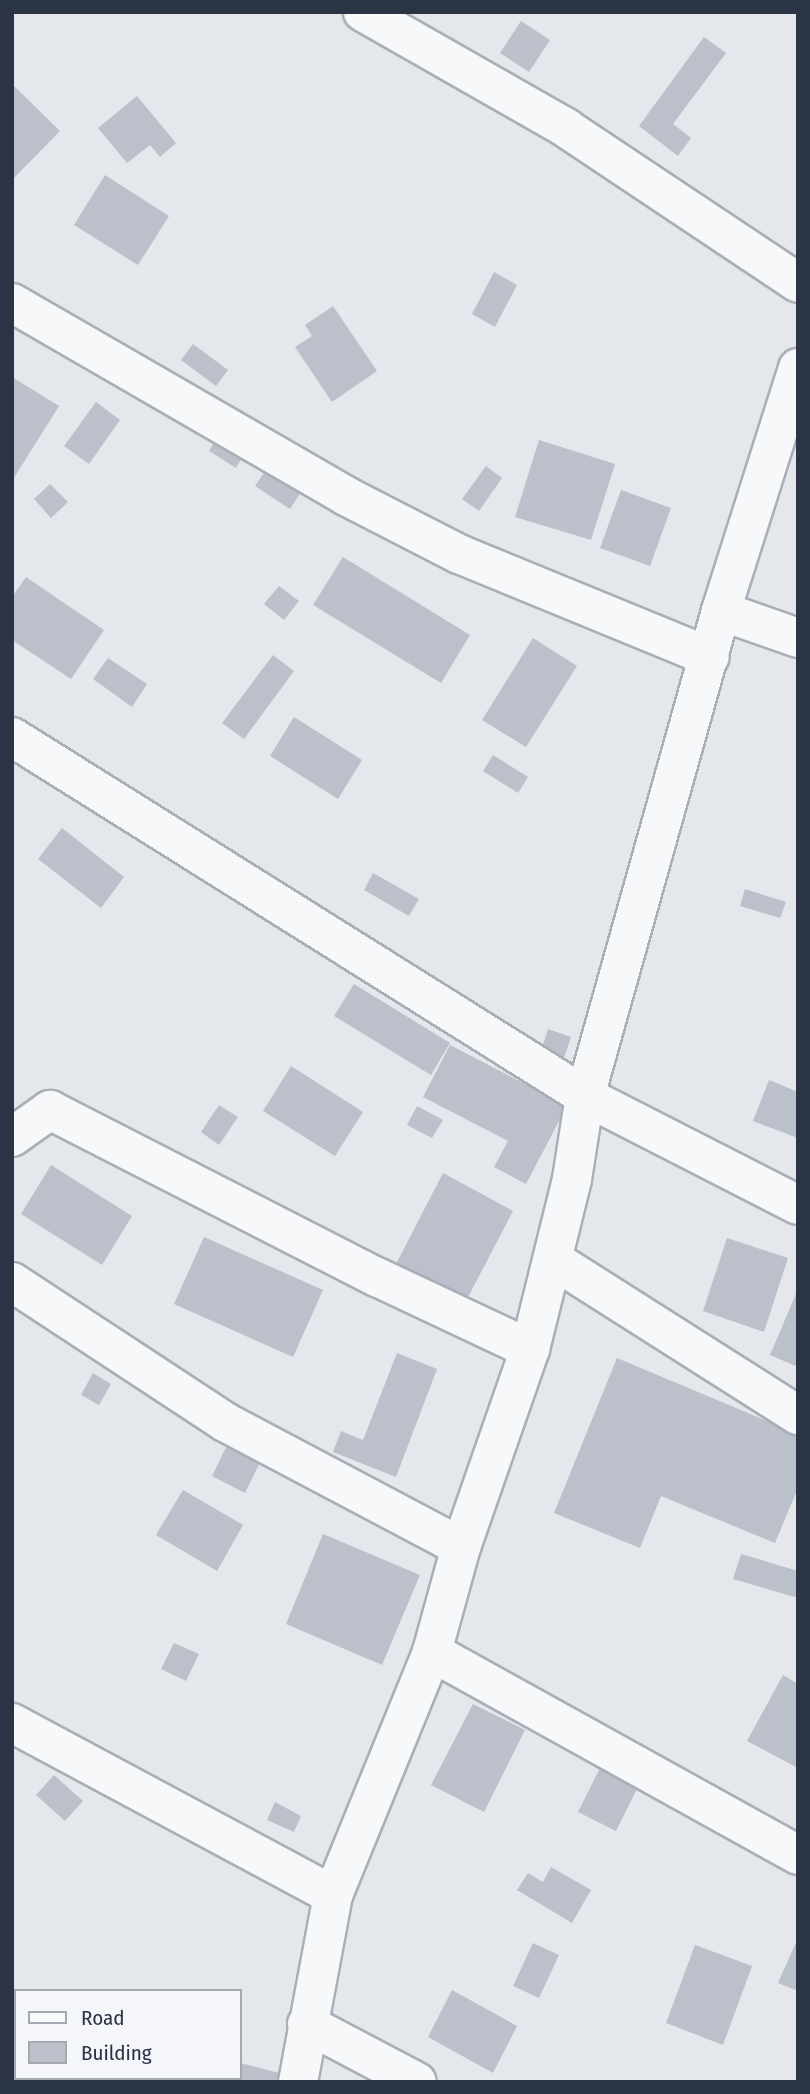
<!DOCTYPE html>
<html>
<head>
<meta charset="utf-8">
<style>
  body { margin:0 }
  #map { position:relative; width:810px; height:2094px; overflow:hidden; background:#e4e7ec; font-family:"Fira Sans Condensed",sans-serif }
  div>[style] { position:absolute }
  .building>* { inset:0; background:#bbc0ca }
  .roads { filter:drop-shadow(2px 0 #a9aeb7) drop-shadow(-2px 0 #a9aeb7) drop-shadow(0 2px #a9aeb7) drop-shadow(0 -2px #a9aeb7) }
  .minor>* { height:38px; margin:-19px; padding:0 19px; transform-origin:19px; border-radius:19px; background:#f7f8fa }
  span { translate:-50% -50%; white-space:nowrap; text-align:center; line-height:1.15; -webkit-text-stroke:7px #f4f6f9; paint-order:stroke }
  .frame { position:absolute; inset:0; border:14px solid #2b3445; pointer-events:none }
  .legend { position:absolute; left:14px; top:1989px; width:228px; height:91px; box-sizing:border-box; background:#f4f6f9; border:2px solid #a4a8b1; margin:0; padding:9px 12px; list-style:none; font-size:21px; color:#2b3445 }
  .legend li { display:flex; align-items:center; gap:14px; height:35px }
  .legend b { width:35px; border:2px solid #a4a8b1 }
</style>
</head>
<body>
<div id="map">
  <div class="building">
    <i style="clip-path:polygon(521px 21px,550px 40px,529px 72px,500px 53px)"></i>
    <i style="clip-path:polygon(704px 37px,726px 53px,673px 124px,691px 138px,678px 156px,639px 126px)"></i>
    <i style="clip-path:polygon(12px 84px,60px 131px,12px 180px)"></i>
    <i style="clip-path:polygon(137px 96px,176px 143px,160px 157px,150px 145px,127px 163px,98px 128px)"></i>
    <i style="clip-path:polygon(105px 175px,169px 216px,138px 265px,74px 225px)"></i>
    <i style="clip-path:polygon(494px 272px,517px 285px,495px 327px,472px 314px)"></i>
    <i style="clip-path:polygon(333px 306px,377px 371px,332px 402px,295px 347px,312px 336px,305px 325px)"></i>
    <i style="clip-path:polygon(193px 344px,228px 370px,216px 386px,181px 360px)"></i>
    <i style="clip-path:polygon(12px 377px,59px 406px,12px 481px)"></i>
    <i style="clip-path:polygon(96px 402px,120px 420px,89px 464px,64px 446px)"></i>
    <i style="clip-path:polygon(221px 431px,248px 447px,236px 468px,209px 451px)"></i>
    <i style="clip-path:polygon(539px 440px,615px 464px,591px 540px,515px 517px)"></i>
    <i style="clip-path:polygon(486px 466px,502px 478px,479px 511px,462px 499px)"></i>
    <i style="clip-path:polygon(268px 467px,303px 489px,290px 509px,255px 486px)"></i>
    <i style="clip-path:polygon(50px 484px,68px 502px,51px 518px,34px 499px)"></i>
    <i style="clip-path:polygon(621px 490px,671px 508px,650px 566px,600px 548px)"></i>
    <i style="clip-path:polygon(343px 557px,470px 635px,441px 683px,313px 605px)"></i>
    <i style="clip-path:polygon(26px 577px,104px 630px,71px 679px,12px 640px,12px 597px)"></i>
    <i style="clip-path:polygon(279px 586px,299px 601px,284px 620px,264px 604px)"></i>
    <i style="clip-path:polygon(533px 638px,577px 666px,526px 747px,482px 720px)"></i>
    <i style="clip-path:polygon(273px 655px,294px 671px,244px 739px,222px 723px)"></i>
    <i style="clip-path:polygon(108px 658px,147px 684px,132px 707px,93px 679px)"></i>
    <i style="clip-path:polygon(294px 717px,362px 760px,338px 799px,270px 756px)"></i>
    <i style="clip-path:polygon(493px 755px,528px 777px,518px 793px,483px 771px)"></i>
    <i style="clip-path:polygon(62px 828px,124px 877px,101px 908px,38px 859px)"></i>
    <i style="clip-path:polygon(373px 873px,419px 899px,409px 916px,364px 890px)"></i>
    <i style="clip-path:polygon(745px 889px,786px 902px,780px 918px,740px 906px)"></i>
    <i style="clip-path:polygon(354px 984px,450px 1043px,431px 1075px,334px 1016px)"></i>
    <i style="clip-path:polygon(548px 1029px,571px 1037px,562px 1064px,539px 1057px)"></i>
    <i style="clip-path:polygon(450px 1045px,567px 1106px,526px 1184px,494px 1167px,508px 1141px,423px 1097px)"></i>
    <i style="clip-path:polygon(291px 1066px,363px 1112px,335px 1156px,263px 1111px)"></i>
    <i style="clip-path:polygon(769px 1080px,798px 1092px,798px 1138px,753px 1121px)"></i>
    <i style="clip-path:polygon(219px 1105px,238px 1117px,219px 1145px,201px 1132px)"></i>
    <i style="clip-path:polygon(417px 1106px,443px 1120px,432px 1138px,407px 1125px)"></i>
    <i style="clip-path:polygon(51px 1165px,132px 1216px,102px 1265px,21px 1214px)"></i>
    <i style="clip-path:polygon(443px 1173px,513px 1211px,465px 1303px,395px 1266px)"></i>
    <i style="clip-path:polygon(204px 1237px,323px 1290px,293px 1357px,174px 1304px)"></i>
    <i style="clip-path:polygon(727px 1238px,788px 1258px,764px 1332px,703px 1311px)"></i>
    <i style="clip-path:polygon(798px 1289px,798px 1367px,770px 1355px)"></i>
    <i style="clip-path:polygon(397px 1353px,437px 1369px,396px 1477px,333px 1452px,341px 1431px,363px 1440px)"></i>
    <i style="clip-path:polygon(617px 1358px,798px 1434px,798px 1488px,775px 1543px,661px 1496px,640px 1548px,554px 1513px)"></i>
    <i style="clip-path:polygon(93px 1373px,111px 1384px,99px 1405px,81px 1395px)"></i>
    <i style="clip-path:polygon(231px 1437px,264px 1454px,245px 1493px,212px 1476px)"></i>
    <i style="clip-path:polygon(183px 1490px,243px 1525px,217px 1571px,156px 1535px)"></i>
    <i style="clip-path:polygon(323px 1534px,420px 1575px,382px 1665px,286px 1624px)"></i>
    <i style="clip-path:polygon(741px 1554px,798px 1571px,798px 1598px,733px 1579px)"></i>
    <i style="clip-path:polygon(174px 1643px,199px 1654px,186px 1681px,161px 1669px)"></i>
    <i style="clip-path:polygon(783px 1675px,798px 1684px,798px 1768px,747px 1741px)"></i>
    <i style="clip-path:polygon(473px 1704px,525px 1730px,484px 1812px,431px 1785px)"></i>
    <i style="clip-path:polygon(602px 1764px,640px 1783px,616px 1831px,578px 1812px)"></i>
    <i style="clip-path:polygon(54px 1775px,83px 1801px,65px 1821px,36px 1795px)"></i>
    <i style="clip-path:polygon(275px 1802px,301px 1816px,294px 1832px,267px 1820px)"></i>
    <i style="clip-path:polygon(551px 1867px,591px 1890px,572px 1923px,517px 1890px,528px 1873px,543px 1882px)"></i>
    <i style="clip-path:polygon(798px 1938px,798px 1991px,778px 1983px)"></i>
    <i style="clip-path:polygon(533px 1943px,559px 1955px,539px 1998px,513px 1986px)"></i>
    <i style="clip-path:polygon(695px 1945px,752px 1966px,723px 2045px,666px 2023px)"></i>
    <i style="clip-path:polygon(452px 1990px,517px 2026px,493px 2073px,428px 2037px)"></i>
    <i style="clip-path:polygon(240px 2063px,279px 2073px,277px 2082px,231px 2082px,240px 2078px)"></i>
    <i style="clip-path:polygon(106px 2078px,153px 2078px,158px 2082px,104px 2082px)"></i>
  </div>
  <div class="roads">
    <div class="minor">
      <i style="left:363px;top:12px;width:234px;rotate:29.7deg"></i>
      <i style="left:566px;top:128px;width:279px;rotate:33.7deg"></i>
      <i style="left:12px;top:303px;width:386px;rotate:30deg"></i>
      <i style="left:346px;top:496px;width:127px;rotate:27.2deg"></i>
      <i style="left:459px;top:554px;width:271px;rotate:22.3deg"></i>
      <i style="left:721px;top:611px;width:82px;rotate:19.3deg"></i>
      <i style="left:12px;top:737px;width:676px;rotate:32.07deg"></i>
      <i style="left:585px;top:1096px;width:239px;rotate:27.1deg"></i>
      <i style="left:12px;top:1137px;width:47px;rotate:-35.4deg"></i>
      <i style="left:50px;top:1110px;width:369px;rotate:27.1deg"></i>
      <i style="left:379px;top:1278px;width:167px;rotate:25.2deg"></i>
      <i style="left:555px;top:1261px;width:288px;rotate:32.4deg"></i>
      <i style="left:12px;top:1282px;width:255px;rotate:33.3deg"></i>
      <i style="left:225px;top:1422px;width:267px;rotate:27.9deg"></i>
      <i style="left:432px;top:1652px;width:419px;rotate:29deg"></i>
      <i style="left:12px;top:1723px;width:364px;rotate:28.2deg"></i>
      <i style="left:307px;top:2024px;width:124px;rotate:27.8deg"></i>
      <i style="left:298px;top:2082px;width:190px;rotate:-79.4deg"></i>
      <i style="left:333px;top:1895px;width:262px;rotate:-67.8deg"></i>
      <i style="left:432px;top:1652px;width:109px;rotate:-74.6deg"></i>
      <i style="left:461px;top:1547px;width:210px;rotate:-70.8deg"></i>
      <i style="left:530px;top:1349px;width:175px;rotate:-76.1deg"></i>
      <i style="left:572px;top:1179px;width:84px;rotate:-81.1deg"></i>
      <i style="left:585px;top:1096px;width:504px;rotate:-74.34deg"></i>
      <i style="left:721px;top:611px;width:255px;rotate:-72.4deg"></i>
    </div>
  </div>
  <div class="frame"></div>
  <ul class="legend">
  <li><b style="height:9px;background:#f7f8fa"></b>Road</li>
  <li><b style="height:19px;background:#bbc0ca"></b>Building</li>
  </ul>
</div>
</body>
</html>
